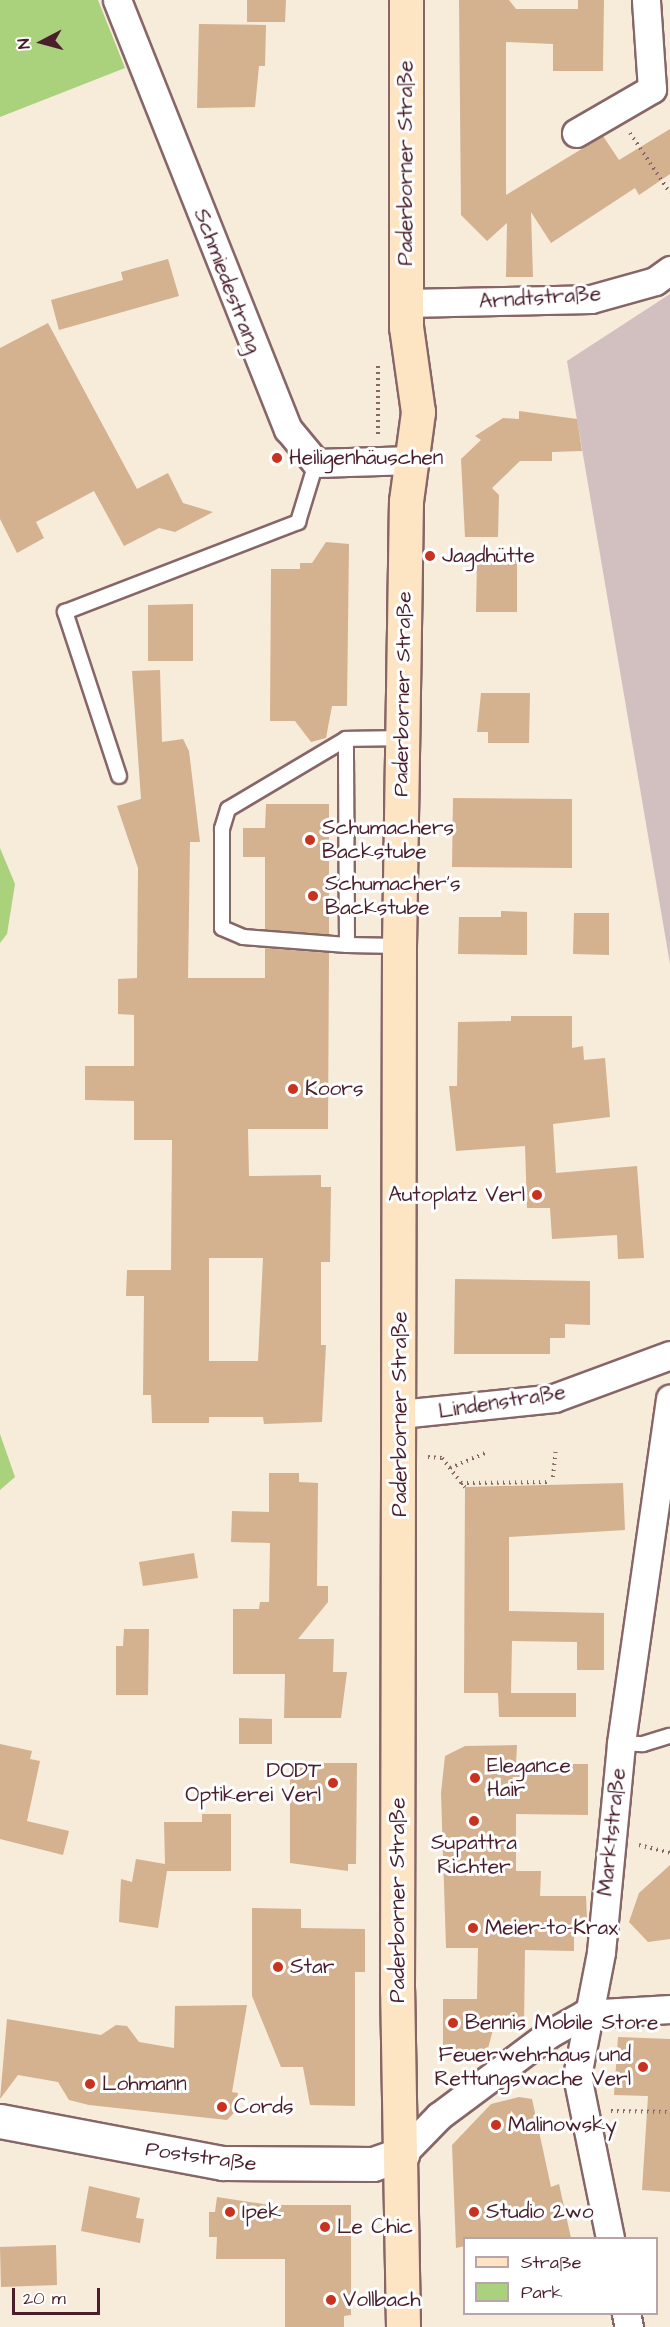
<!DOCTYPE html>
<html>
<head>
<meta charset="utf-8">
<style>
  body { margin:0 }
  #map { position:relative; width:670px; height:2327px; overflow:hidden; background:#f7ebda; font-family:"Architects Daughter",sans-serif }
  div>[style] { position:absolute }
  .industrial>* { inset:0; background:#d2bfbf }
  .green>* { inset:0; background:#aad17c }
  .building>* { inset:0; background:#d4b18f }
  .path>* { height:4px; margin-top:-2px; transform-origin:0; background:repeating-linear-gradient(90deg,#876668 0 1.5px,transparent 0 6px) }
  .roads { filter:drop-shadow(2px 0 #876668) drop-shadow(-2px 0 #876668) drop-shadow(0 2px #876668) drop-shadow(0 -2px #876668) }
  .service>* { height:14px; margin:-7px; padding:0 7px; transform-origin:7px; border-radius:7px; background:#fff }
  .minor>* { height:27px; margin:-13.5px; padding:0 13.5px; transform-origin:13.5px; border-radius:13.5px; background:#fff }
  .tertiary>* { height:33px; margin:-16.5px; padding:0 16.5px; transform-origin:16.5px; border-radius:16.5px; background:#fff }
  .secondary>* { height:33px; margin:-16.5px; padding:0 16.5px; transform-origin:16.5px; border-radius:16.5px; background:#fde5c4 }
  .dots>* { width:16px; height:16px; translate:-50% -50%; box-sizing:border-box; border:3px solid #fff; border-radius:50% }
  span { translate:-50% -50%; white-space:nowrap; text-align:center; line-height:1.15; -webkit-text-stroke:6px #fff; paint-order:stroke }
  .street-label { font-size:21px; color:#4a1f2b }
  .poi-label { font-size:21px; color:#4a1f2b }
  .left { translate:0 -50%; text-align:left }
  .right { translate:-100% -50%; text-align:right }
  .legend { position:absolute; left:463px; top:2237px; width:195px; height:78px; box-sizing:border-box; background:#fff; border:2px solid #b7a5aa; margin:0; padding:8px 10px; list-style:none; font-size:18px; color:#4a1f2b }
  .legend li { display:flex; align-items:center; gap:12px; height:30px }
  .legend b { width:30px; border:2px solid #b7a5aa }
  .north { position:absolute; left:12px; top:12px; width:60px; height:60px; -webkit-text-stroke:4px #fff; paint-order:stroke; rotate:264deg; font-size:16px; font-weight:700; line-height:24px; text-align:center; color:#4a1f2b }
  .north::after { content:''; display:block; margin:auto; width:21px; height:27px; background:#4a1f2b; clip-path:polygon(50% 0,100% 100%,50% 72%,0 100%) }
  .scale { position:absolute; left:12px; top:2288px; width:88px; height:27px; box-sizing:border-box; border:3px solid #4a1f2b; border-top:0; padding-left:8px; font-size:18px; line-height:21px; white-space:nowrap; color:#4a1f2b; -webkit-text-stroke:4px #fff; paint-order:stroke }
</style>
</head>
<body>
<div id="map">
  <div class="industrial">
    <i style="clip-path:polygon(670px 294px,670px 964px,567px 361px)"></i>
  </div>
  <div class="green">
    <i style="clip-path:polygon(0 0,98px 0,125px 68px,0 117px)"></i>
    <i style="clip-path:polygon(0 848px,15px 884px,7px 934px,0 943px)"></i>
    <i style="clip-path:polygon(0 1434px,15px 1477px,0 1490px)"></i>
  </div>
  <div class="building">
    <i style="clip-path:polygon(247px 0,286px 0,285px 22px,247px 22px)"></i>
    <i style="clip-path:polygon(459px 0,509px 0,516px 9px,578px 9px,578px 0,604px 0,603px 71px,553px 71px,553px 44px,506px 42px,506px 195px,603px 136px,619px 160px,670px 129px,670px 174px,639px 195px,635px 188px,551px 243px,531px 212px,533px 277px,506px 277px,507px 223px,487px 241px,461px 215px)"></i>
    <i style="clip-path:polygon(199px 24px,266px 25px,265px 66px,259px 66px,255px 107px,197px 108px)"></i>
    <i style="clip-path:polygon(168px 259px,179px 296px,59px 330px,51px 300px,123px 280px,121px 272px)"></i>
    <i style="clip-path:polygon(48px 323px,137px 489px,168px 473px,183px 503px,213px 512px,175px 532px,159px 528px,124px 546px,94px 491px,36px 522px,44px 538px,17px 553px,0 519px,0 348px)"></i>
    <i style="clip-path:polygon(519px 411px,577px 419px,582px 451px,552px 452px,552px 461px,520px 461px,492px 488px,499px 495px,498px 537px,465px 537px,461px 459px,481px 440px,475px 436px,503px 418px,519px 419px)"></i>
    <i style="clip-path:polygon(326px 542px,349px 544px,347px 706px,332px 706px,326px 738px,311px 742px,295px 721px,270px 721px,271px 569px,300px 569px,300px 563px,312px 563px)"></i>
    <i style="clip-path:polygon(477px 560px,517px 560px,517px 612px,476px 612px)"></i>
    <i style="clip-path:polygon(193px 604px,193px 661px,148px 661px,148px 605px)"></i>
    <i style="clip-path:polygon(evenodd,160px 670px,162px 742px,183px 739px,189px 751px,200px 842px,190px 842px,188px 978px,265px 978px,265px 948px,329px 953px,328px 1129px,248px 1129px,249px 1176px,321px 1175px,321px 1187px,331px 1187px,330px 1262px,321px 1262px,321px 1345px,326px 1345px,322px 1422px,264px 1424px,263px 1417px,209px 1417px,209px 1423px,152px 1423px,151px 1395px,143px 1395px,144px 1296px,126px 1296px,127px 1270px,171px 1270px,172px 1140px,134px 1140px,134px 1101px,85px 1100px,85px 1066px,134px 1066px,134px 1015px,118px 1014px,118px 979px,137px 978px,138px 868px,117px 806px,141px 799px,132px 671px,160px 670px,209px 1258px,263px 1258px,258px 1361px,209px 1361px,209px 1258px)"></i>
    <i style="clip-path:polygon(481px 693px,530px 693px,529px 743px,488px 743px,488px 732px,477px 732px)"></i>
    <i style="clip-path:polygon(453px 798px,572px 799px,572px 868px,452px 867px)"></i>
    <i style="clip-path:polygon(266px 804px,329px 804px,329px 935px,265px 930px,265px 857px,243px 857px,243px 828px,265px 828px)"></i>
    <i style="clip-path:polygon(501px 911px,527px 912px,527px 955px,458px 954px,459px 917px,501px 917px)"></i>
    <i style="clip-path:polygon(574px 913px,609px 913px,609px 955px,573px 954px)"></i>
    <i style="clip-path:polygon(511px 1016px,572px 1016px,572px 1048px,583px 1046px,584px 1060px,605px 1058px,610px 1117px,553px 1124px,556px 1173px,637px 1166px,644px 1258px,618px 1259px,617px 1235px,552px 1239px,550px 1208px,527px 1208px,525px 1146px,456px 1151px,449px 1086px,457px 1086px,458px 1022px,511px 1021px)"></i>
    <i style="clip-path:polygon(455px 1279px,590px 1281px,590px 1325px,565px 1324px,565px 1338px,550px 1338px,550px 1354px,454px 1354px)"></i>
    <i style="clip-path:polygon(269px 1473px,299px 1473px,299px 1482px,318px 1483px,317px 1586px,328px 1586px,328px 1602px,298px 1639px,334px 1639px,333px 1672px,347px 1672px,341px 1718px,284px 1718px,285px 1674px,233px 1674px,233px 1609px,259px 1609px,260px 1602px,269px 1602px,270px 1543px,231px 1542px,232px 1511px,269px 1512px)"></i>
    <i style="clip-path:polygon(623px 1483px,625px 1530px,509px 1537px,509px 1611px,604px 1613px,604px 1670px,577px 1670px,577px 1642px,512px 1641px,511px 1693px,464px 1693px,465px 1487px)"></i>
    <i style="clip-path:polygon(194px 1553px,198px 1578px,143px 1586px,139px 1562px)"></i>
    <i style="clip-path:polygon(124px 1629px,149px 1629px,148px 1695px,116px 1695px,116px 1646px,123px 1646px)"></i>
    <i style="clip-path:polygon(498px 1693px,576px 1693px,576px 1717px,499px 1717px)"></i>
    <i style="clip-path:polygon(239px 1718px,272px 1719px,272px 1744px,239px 1744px)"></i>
    <i style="clip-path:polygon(0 1744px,32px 1751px,30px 1759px,40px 1761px,27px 1821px,69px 1831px,63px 1855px,0 1839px)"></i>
    <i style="clip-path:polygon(517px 1745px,516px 1764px,588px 1764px,588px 1815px,516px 1814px,516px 1871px,541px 1871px,540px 1896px,586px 1896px,587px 1919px,574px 1919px,574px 1951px,525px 1950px,524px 2027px,494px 2026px,487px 2052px,443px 2052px,443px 1999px,477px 1999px,478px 1948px,446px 1948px,441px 1793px,445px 1756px,465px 1746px)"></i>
    <i style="clip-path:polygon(290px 1763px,357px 1763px,356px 1864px,348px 1864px,348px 1871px,290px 1863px)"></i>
    <i style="clip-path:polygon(202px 1814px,231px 1814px,231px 1871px,167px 1871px,158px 1928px,119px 1922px,121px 1879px,132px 1882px,136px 1859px,165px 1864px,164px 1822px,202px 1822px)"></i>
    <i style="clip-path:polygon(670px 1865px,670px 1939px,648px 1942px,629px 1922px,639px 1893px)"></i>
    <i style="clip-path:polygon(252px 1908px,301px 1909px,301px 1928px,365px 1929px,365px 1972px,355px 1972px,355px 2106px,310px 2105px,303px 2067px,281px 2067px,252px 1996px)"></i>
    <i style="clip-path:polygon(247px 2005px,232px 2092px,238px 2093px,235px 2112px,227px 2120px,89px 2105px,69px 2100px,58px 2082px,18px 2075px,0 2099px,7px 2019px,101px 2035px,116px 2025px,127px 2026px,139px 2042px,174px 2048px,175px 2006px)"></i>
    <i style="clip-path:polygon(618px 2037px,670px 2039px,670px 2192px,642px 2190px,648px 2096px,614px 2095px)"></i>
    <i style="clip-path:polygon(519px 2097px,532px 2099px,551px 2187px,559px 2184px,571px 2238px,465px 2238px,465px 2246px,456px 2248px,452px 2145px,491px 2104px)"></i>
    <i style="clip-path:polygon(89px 2186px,140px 2198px,136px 2218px,144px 2219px,140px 2243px,81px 2231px)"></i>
    <i style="clip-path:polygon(217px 2197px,270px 2205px,351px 2205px,351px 2315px,344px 2316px,344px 2327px,285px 2327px,285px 2259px,216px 2259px,217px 2237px,209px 2237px,209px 2212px,215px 2212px)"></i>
    <i style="clip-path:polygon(56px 2245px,57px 2285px,1px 2287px,0 2247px)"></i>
  </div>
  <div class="path">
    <i style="left:630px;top:133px;width:72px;rotate:56.3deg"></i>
    <i style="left:378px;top:434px;width:68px;rotate:-90deg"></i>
    <i style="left:428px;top:1457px;width:14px;rotate:4deg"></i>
    <i style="left:442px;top:1458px;width:37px;rotate:52deg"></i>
    <i style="left:450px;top:1468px;width:38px;rotate:-23deg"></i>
    <i style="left:553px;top:1477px;width:28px;rotate:-84deg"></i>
    <i style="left:461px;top:1483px;width:88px;rotate:-0.7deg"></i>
    <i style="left:639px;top:1845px;width:32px;rotate:14deg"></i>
    <i style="left:611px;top:2111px;width:59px;rotate:1deg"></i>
  </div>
  <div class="roads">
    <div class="service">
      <i style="left:346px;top:739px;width:137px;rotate:149.3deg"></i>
      <i style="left:228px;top:809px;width:21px;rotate:107deg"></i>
      <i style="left:222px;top:829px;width:99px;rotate:90deg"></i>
      <i style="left:222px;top:928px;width:23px;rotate:23deg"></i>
      <i style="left:243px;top:937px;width:104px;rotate:4.4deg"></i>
      <i style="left:119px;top:776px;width:173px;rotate:-108.2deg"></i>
      <i style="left:65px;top:612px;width:250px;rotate:-21.1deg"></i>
      <i style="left:298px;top:522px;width:62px;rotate:-73deg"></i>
      <i style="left:399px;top:946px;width:52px;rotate:-178.9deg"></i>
      <i style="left:347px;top:945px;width:206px;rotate:-90.3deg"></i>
      <i style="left:346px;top:739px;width:56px;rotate:-1deg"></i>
      <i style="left:621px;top:1743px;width:22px;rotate:3deg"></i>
      <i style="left:643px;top:1744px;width:28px;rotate:-17deg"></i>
    </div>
    <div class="minor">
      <i style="left:117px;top:0;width:462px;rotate:68.3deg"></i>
      <i style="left:288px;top:429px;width:44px;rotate:50.5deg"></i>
      <i style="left:316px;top:463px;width:97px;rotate:-1.8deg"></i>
      <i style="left:576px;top:133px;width:88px;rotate:-30.1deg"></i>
      <i style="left:652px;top:89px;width:89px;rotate:-93.9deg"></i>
      <i style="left:406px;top:303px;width:185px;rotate:-1.2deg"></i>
      <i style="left:591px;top:299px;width:66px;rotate:-15.7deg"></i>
      <i style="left:655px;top:281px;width:19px;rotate:-36deg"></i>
      <i style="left:400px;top:1414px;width:155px;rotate:-5.9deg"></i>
      <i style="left:554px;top:1398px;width:124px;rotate:-20.3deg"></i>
      <i style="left:402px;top:2154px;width:53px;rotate:-45.8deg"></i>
      <i style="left:439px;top:2116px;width:137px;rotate:-36.7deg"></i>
      <i style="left:549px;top:2034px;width:41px;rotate:-29.1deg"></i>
      <i style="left:585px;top:2014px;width:85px;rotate:-3.4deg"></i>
      <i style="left:610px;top:2238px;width:165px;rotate:-101.5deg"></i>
      <i style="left:577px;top:2076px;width:126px;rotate:-79deg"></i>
      <i style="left:601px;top:1952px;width:210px;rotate:-84.5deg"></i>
      <i style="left:621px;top:1743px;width:348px;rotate:-81.9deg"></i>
      <i style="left:626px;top:2314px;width:13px;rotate:77deg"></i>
    </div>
    <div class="tertiary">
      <i style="left:0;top:2121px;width:227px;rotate:10.7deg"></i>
      <i style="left:223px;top:2163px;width:150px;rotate:0.4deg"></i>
      <i style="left:373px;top:2164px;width:31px;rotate:-19deg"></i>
    </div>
    <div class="secondary">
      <i style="left:403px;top:2327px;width:338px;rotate:-91deg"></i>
      <i style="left:397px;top:1989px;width:1043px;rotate:-89.89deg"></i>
      <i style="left:399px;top:946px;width:445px;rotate:-89.1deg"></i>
      <i style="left:406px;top:501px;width:90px;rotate:-82.3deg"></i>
      <i style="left:418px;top:412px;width:86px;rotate:-98deg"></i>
      <i style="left:406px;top:327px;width:327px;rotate:-90deg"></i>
    </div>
  </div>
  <div class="dots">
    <i style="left:277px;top:458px;background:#c8321e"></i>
    <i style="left:430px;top:556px;background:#c8321e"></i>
    <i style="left:310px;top:840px;background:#c8321e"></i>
    <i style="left:313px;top:896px;background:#c8321e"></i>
    <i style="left:293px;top:1089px;background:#c8321e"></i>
    <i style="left:537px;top:1195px;background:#c8321e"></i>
    <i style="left:475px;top:1778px;background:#c8321e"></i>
    <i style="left:333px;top:1783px;background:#c8321e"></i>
    <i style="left:474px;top:1821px;background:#c8321e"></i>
    <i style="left:473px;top:1928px;background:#c8321e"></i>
    <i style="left:278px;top:1967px;background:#c8321e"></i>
    <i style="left:453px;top:2023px;background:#c8321e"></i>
    <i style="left:643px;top:2067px;background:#c8321e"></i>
    <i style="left:90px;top:2084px;background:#c8321e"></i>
    <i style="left:222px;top:2107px;background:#c8321e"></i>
    <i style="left:496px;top:2125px;background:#c8321e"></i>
    <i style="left:230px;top:2212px;background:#c8321e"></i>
    <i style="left:474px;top:2212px;background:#c8321e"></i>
    <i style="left:325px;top:2227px;background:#c8321e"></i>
    <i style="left:331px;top:2300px;background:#c8321e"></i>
  </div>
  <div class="street-label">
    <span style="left:406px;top:163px;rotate:-90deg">Paderborner Straße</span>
    <span style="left:227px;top:281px;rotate:69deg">Schmiedestrang</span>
    <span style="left:540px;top:298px;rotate:-4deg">Arndtstraße</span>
    <span style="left:403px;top:694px;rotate:-89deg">Paderborner Straße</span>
    <span style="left:502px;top:1402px;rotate:-9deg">Lindenstraße</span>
    <span style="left:400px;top:1414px;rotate:-90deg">Paderborner Straße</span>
    <span style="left:612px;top:1832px;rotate:-84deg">Marktstraße</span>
    <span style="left:398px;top:1900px;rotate:-90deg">Paderborner Straße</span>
    <span style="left:201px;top:2157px;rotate:8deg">Poststraße</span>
  </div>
  <div class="poi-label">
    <span class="left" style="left:289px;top:458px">Heiligenhäuschen</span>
    <span class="left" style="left:442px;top:556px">Jagdhütte</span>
    <span class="left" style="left:322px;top:840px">Schumachers<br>Backstube</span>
    <span class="left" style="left:325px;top:896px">Schumacher's<br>Backstube</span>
    <span class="left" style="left:305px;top:1089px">Koors</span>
    <span class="right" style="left:525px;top:1195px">Autoplatz Verl</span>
    <span class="left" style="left:487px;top:1778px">Elegance<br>Hair</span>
    <span class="right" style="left:321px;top:1783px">DODT<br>Optikerei Verl</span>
    <span style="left:474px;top:1855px">Supattra<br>Richter</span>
    <span class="left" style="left:485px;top:1928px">Meier-to-Krax</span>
    <span class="left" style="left:290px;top:1967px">Star</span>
    <span class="left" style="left:465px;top:2023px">Bennis Mobile Store</span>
    <span class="right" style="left:631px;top:2067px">Feuerwehrhaus und<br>Rettungswache Verl</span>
    <span class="left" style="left:102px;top:2084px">Lohmann</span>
    <span class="left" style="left:234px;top:2107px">Cords</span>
    <span class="left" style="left:508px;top:2125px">Malinowsky</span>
    <span class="left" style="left:242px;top:2212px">Ipek</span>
    <span class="left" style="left:486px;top:2212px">Studio 2wo</span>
    <span class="left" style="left:337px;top:2227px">Le Chic</span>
    <span class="left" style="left:343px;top:2300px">Vollbach</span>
  </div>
  <ul class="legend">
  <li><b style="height:8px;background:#fde5c4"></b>Straße</li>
  <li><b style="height:16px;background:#aad17c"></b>Park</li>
  </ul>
  <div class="north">N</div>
  <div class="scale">20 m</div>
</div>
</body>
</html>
